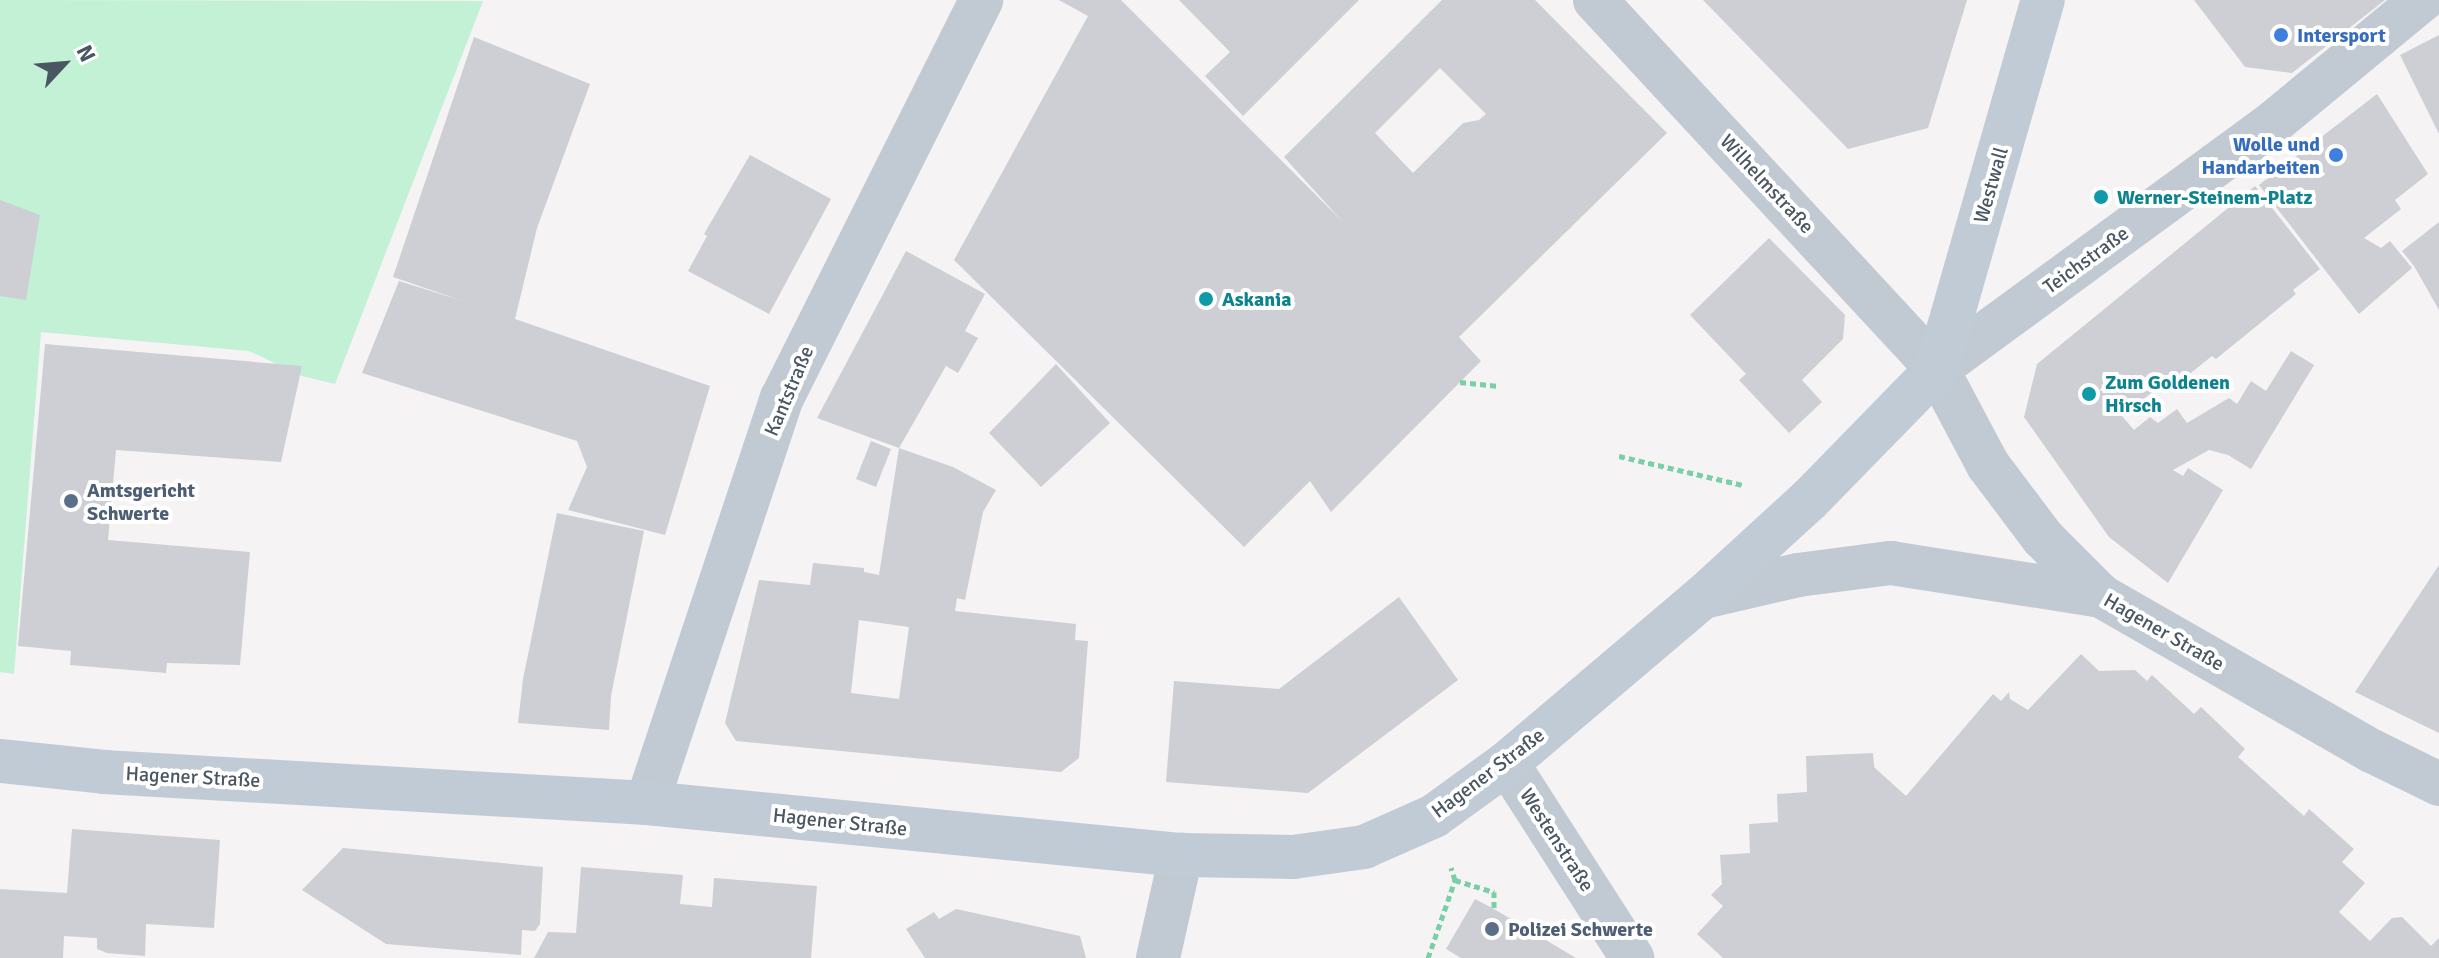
<!DOCTYPE html>
<html>
<head>
<meta charset="utf-8">
<style>
  body { margin:0 }
  #map { position:relative; width:2439px; height:958px; overflow:hidden; background:#f5f3f3; font-family:Signika,sans-serif }
  div>[style] { position:absolute }
  .green>* { inset:0; background:#c3f1d5 }
  .building>* { inset:0; background:#cdcfd5 }
  .path>* { height:5px; margin-top:-2.5px; transform-origin:0; background:repeating-linear-gradient(90deg,#7ad0a6 0 6px,transparent 0 10px) }
  .pedestrian>* { height:44px; margin:-22px; padding:0 22px; transform-origin:22px; border-radius:22px; background:#c1cad2 }
  .minor>* { height:44px; margin:-22px; padding:0 22px; transform-origin:22px; border-radius:22px; background:#c1cad2 }
  .tertiary>* { height:44px; margin:-22px; padding:0 22px; transform-origin:22px; border-radius:22px; background:#c1cad2 }
  .secondary>* { height:44px; margin:-22px; padding:0 22px; transform-origin:22px; border-radius:22px; background:#c1cbd6 }
  .dots>* { width:22px; height:22px; translate:-50% -50%; box-sizing:border-box; border:4px solid #fff; border-radius:50% }
  span { translate:-50% -50%; white-space:nowrap; text-align:center; line-height:1.15; -webkit-text-stroke:8px #fff; paint-order:stroke }
  .shop-label { font-size:20px; color:#366cbe; font-weight:700 }
  .left { translate:0 -50%; text-align:left }
  .right { translate:-100% -50%; text-align:right }
  .street-label { font-size:20px; color:#4a5661 }
  .culture-label { font-size:20px; color:#0d838f; font-weight:700 }
  .service-label { font-size:20px; color:#4e5e75; font-weight:700 }
  .north { position:absolute; left:24px; top:24px; width:80px; height:80px; -webkit-text-stroke:6px #fff; paint-order:stroke; rotate:64deg; font-size:22px; font-weight:700; line-height:32px; text-align:center; color:#4a5661 }
  .north::after { content:''; display:block; margin:auto; width:28px; height:36px; background:#4a5661; clip-path:polygon(50% 0,100% 100%,50% 72%,0 100%) }
</style>
</head>
<body>
<div id="map">
  <div class="green">
    <i style="clip-path:polygon(0 0,483px 1px,335px 384px,302px 376px,249px 351px,41px 332px,14px 674px,0 672px)"></i>
  </div>
  <div class="building">
    <i style="clip-path:polygon(evenodd,1059px 0,1121px 0,1342px 221px,1284px 157px,1442px 0,1535px 0,1667px 133px,1459px 337px,1481px 361px,1331px 512px,1310px 481px,1244px 547px,954px 260px,1088px 16px,1059px 0,1440px 68px,1486px 114px,1479px 120px,1463px 123px,1413px 173px,1375px 133px,1440px 68px)"></i>
    <i style="clip-path:polygon(1179px 0,1359px 0,1243px 116px,1205px 76px,1230px 52px)"></i>
    <i style="clip-path:polygon(1703px 0,1967px 0,1928px 128px,1848px 149px)"></i>
    <i style="clip-path:polygon(2194px 0,2385px 0,2292px 73px,2245px 67px)"></i>
    <i style="clip-path:polygon(2439px 35px,2439px 134px,2400px 55px)"></i>
    <i style="clip-path:polygon(474px 37px,590px 84px,537px 228px,515px 319px,710px 386px,665px 535px,568px 510px,587px 467px,577px 441px,362px 373px,399px 281px,463px 301px,393px 277px)"></i>
    <i style="clip-path:polygon(2377px 94px,2428px 174px,2395px 200px,2401px 209px,2364px 238px,2381px 248px,2390px 241px,2412px 268px,2359px 314px,2259px 185px)"></i>
    <i style="clip-path:polygon(750px 155px,831px 199px,769px 314px,688px 271px,707px 236px,704px 234px)"></i>
    <i style="clip-path:polygon(2255px 186px,2320px 269px,2293px 290px,2296px 294px,2216px 359px,2212px 356px,2182px 380px,2177px 373px,2122px 416px,2134px 430px,2150px 417px,2158px 423px,2177px 409px,2187px 423px,2229px 398px,2237px 404px,2251px 381px,2266px 391px,2291px 351px,2314px 365px,2251px 469px,2228px 455px,2209px 450px,2173px 470px,2183px 476px,2188px 468px,2223px 490px,2168px 583px,2109px 537px,2024px 417px,2037px 364px)"></i>
    <i style="clip-path:polygon(0 200px,40px 215px,26px 300px,0 296px)"></i>
    <i style="clip-path:polygon(2439px 222px,2439px 310px,2414px 266px,2402px 251px)"></i>
    <i style="clip-path:polygon(1769px 238px,1845px 315px,1843px 339px,1802px 380px,1822px 402px,1789px 433px,1739px 380px,1746px 374px,1690px 315px)"></i>
    <i style="clip-path:polygon(evenodd,906px 251px,985px 294px,965px 331px,978px 338px,958px 373px,946px 366px,899px 448px,953px 467px,996px 490px,983px 512px,965px 600px,957px 598px,955px 611px,1076px 624px,1075px 640px,1088px 641px,1079px 758px,1061px 772px,736px 741px,725px 723px,759px 580px,810px 585px,813px 563px,864px 568px,864px 572px,879px 575px,899px 448px,817px 418px,906px 251px,859px 620px,909px 627px,899px 699px,851px 693px,859px 620px)"></i>
    <i style="clip-path:polygon(45px 344px,302px 366px,281px 462px,116px 450px,108px 540px,250px 552px,240px 665px,167px 663px,166px 673px,70px 665px,71px 651px,18px 646px)"></i>
    <i style="clip-path:polygon(1056px 364px,1110px 423px,1041px 487px,989px 433px)"></i>
    <i style="clip-path:polygon(871px 441px,891px 449px,876px 487px,856px 479px)"></i>
    <i style="clip-path:polygon(557px 513px,644px 531px,611px 696px,609px 730px,518px 723px,523px 679px)"></i>
    <i style="clip-path:polygon(2439px 565px,2439px 733px,2355px 692px)"></i>
    <i style="clip-path:polygon(1399px 597px,1458px 680px,1308px 793px,1166px 782px,1174px 681px,1279px 689px)"></i>
    <i style="clip-path:polygon(2081px 654px,2099px 671px,2135px 670px,2147px 681px,2152px 675px,2194px 714px,2201px 707px,2245px 749px,2238px 757px,2304px 816px,2309px 809px,2354px 849px,2342px 862px,2365px 883px,2339px 912px,2370px 941px,2392px 918px,2402px 917px,2431px 946px,2439px 938px,2439px 958px,1723px 958px,1697px 934px,1723px 906px,1711px 895px,1722px 884px,1720px 855px,1750px 853px,1749px 824px,1778px 822px,1777px 794px,1807px 792px,1806px 756px,1873px 753px,1874px 767px,1906px 796px,1993px 694px,2001px 701px,2009px 692px,2010px 699px,2028px 710px)"></i>
    <i style="clip-path:polygon(72px 829px,220px 840px,214px 928px,146px 924px,145px 956px,107px 953px,97px 949px,97px 938px,64px 936px,63px 958px,0 958px,0 889px,67px 893px)"></i>
    <i style="clip-path:polygon(343px 848px,543px 867px,540px 924px,535px 931px,522px 930px,521px 955px,386px 944px,302px 890px)"></i>
    <i style="clip-path:polygon(581px 867px,683px 875px,680px 904px,712px 907px,714px 878px,817px 886px,811px 958px,534px 958px,548px 932px,576px 933px)"></i>
    <i style="clip-path:polygon(1475px 899px,1494px 909px,1576px 958px,1461px 958px,1446px 949px)"></i>
    <i style="clip-path:polygon(956px 909px,1080px 936px,1086px 958px,925px 958px,906px 929px,934px 912px,939px 919px)"></i>
  </div>
  <div class="path">
    <i style="left:1460px;top:382px;width:39px;rotate:6deg"></i>
    <i style="left:1619px;top:456px;width:127px;rotate:13.2deg"></i>
    <i style="left:1455px;top:880px;width:41px;rotate:17.1deg"></i>
    <i style="left:1494px;top:892px;width:17px;rotate:90deg"></i>
    <i style="left:1428px;top:958px;width:83px;rotate:-70.9deg"></i>
    <i style="left:1455px;top:880px;width:13px;rotate:-108deg"></i>
  </div>
  <div class="pedestrian">
    <i style="left:1937px;top:369px;width:418px;rotate:-36.2deg"></i>
    <i style="left:2274px;top:122px;width:192px;rotate:-39.5deg"></i>
  </div>
  <div class="minor">
    <i style="left:1595px;top:0;width:503px;rotate:47.17deg"></i>
    <i style="left:1507px;top:763px;width:232px;rotate:57.3deg"></i>
    <i style="left:647px;top:803px;width:427px;rotate:-71.6deg"></i>
    <i style="left:782px;top:398px;width:445px;rotate:-63.4deg"></i>
    <i style="left:1158px;top:958px;width:106px;rotate:-77.4deg"></i>
  </div>
  <div class="tertiary">
    <i style="left:1937px;top:369px;width:109px;rotate:62deg"></i>
    <i style="left:1988px;top:465px;width:91px;rotate:53deg"></i>
    <i style="left:2043px;top:538px;width:82px;rotate:45deg"></i>
    <i style="left:2101px;top:596px;width:312px;rotate:29.8deg"></i>
    <i style="left:2372px;top:751px;width:75px;rotate:26.2deg"></i>
    <i style="left:1703px;top:597px;width:98px;rotate:-13deg"></i>
    <i style="left:1798px;top:575px;width:94px;rotate:-7.4deg"></i>
    <i style="left:1891px;top:563px;width:213px;rotate:8.9deg"></i>
  </div>
  <div class="secondary">
    <i style="left:0;top:761px;width:105px;rotate:6deg"></i>
    <i style="left:104px;top:772px;width:544px;rotate:3.27deg"></i>
    <i style="left:647px;top:803px;width:537px;rotate:5.56deg"></i>
    <i style="left:1181px;top:855px;width:112px;rotate:1deg"></i>
    <i style="left:1293px;top:857px;width:72px;rotate:-8deg"></i>
    <i style="left:1364px;top:847px;width:77px;rotate:-23.9deg"></i>
    <i style="left:1434px;top:816px;width:90px;rotate:-36deg"></i>
    <i style="left:1507px;top:763px;width:257px;rotate:-40.3deg"></i>
    <i style="left:1703px;top:597px;width:144px;rotate:-42.5deg"></i>
    <i style="left:1809px;top:500px;width:183px;rotate:-45.7deg"></i>
    <i style="left:1937px;top:369px;width:384px;rotate:-74deg"></i>
  </div>
  <div class="dots">
    <i style="left:2281px;top:35px;background:#3f7fe0"></i>
    <i style="left:2336px;top:155px;background:#3f7fe0"></i>
    <i style="left:2101px;top:197px;background:#0f9aa8"></i>
    <i style="left:1206px;top:299px;background:#0f9aa8"></i>
    <i style="left:2089px;top:394px;background:#0f9aa8"></i>
    <i style="left:71px;top:501px;background:#5c6f8a"></i>
    <i style="left:1492px;top:929px;background:#5c6f8a"></i>
  </div>
  <div class="shop-label">
    <span class="left" style="left:2297px;top:35px">Intersport</span>
    <span class="right" style="left:2320px;top:156px">Wolle und<br>Handarbeiten</span>
  </div>
  <div class="street-label">
    <span style="left:1767px;top:184px;rotate:47deg">Wilhelmstraße</span>
    <span style="left:1991px;top:185px;rotate:-74deg">Westwall</span>
    <span style="left:2086px;top:260px;rotate:-36deg">Teichstraße</span>
    <span style="left:789px;top:391px;rotate:-67deg">Kantstraße</span>
    <span style="left:2164px;top:632px;rotate:30deg">Hagener Straße</span>
    <span style="left:1488px;top:773px;rotate:-37deg">Hagener Straße</span>
    <span style="left:193px;top:777px;rotate:3deg">Hagener Straße</span>
    <span style="left:840px;top:822px;rotate:6deg">Hagener Straße</span>
    <span style="left:1557px;top:840px;rotate:57deg">Westenstraße</span>
  </div>
  <div class="culture-label">
    <span class="left" style="left:2117px;top:197px">Werner-Steinem-Platz</span>
    <span class="left" style="left:1222px;top:299px">Askania</span>
    <span class="left" style="left:2105px;top:394px">Zum Goldenen<br>Hirsch</span>
  </div>
  <div class="service-label">
    <span class="left" style="left:87px;top:502px">Amtsgericht<br>Schwerte</span>
    <span class="left" style="left:1508px;top:929px">Polizei Schwerte</span>
  </div>
  <div class="north">N</div>
</div>
</body>
</html>
